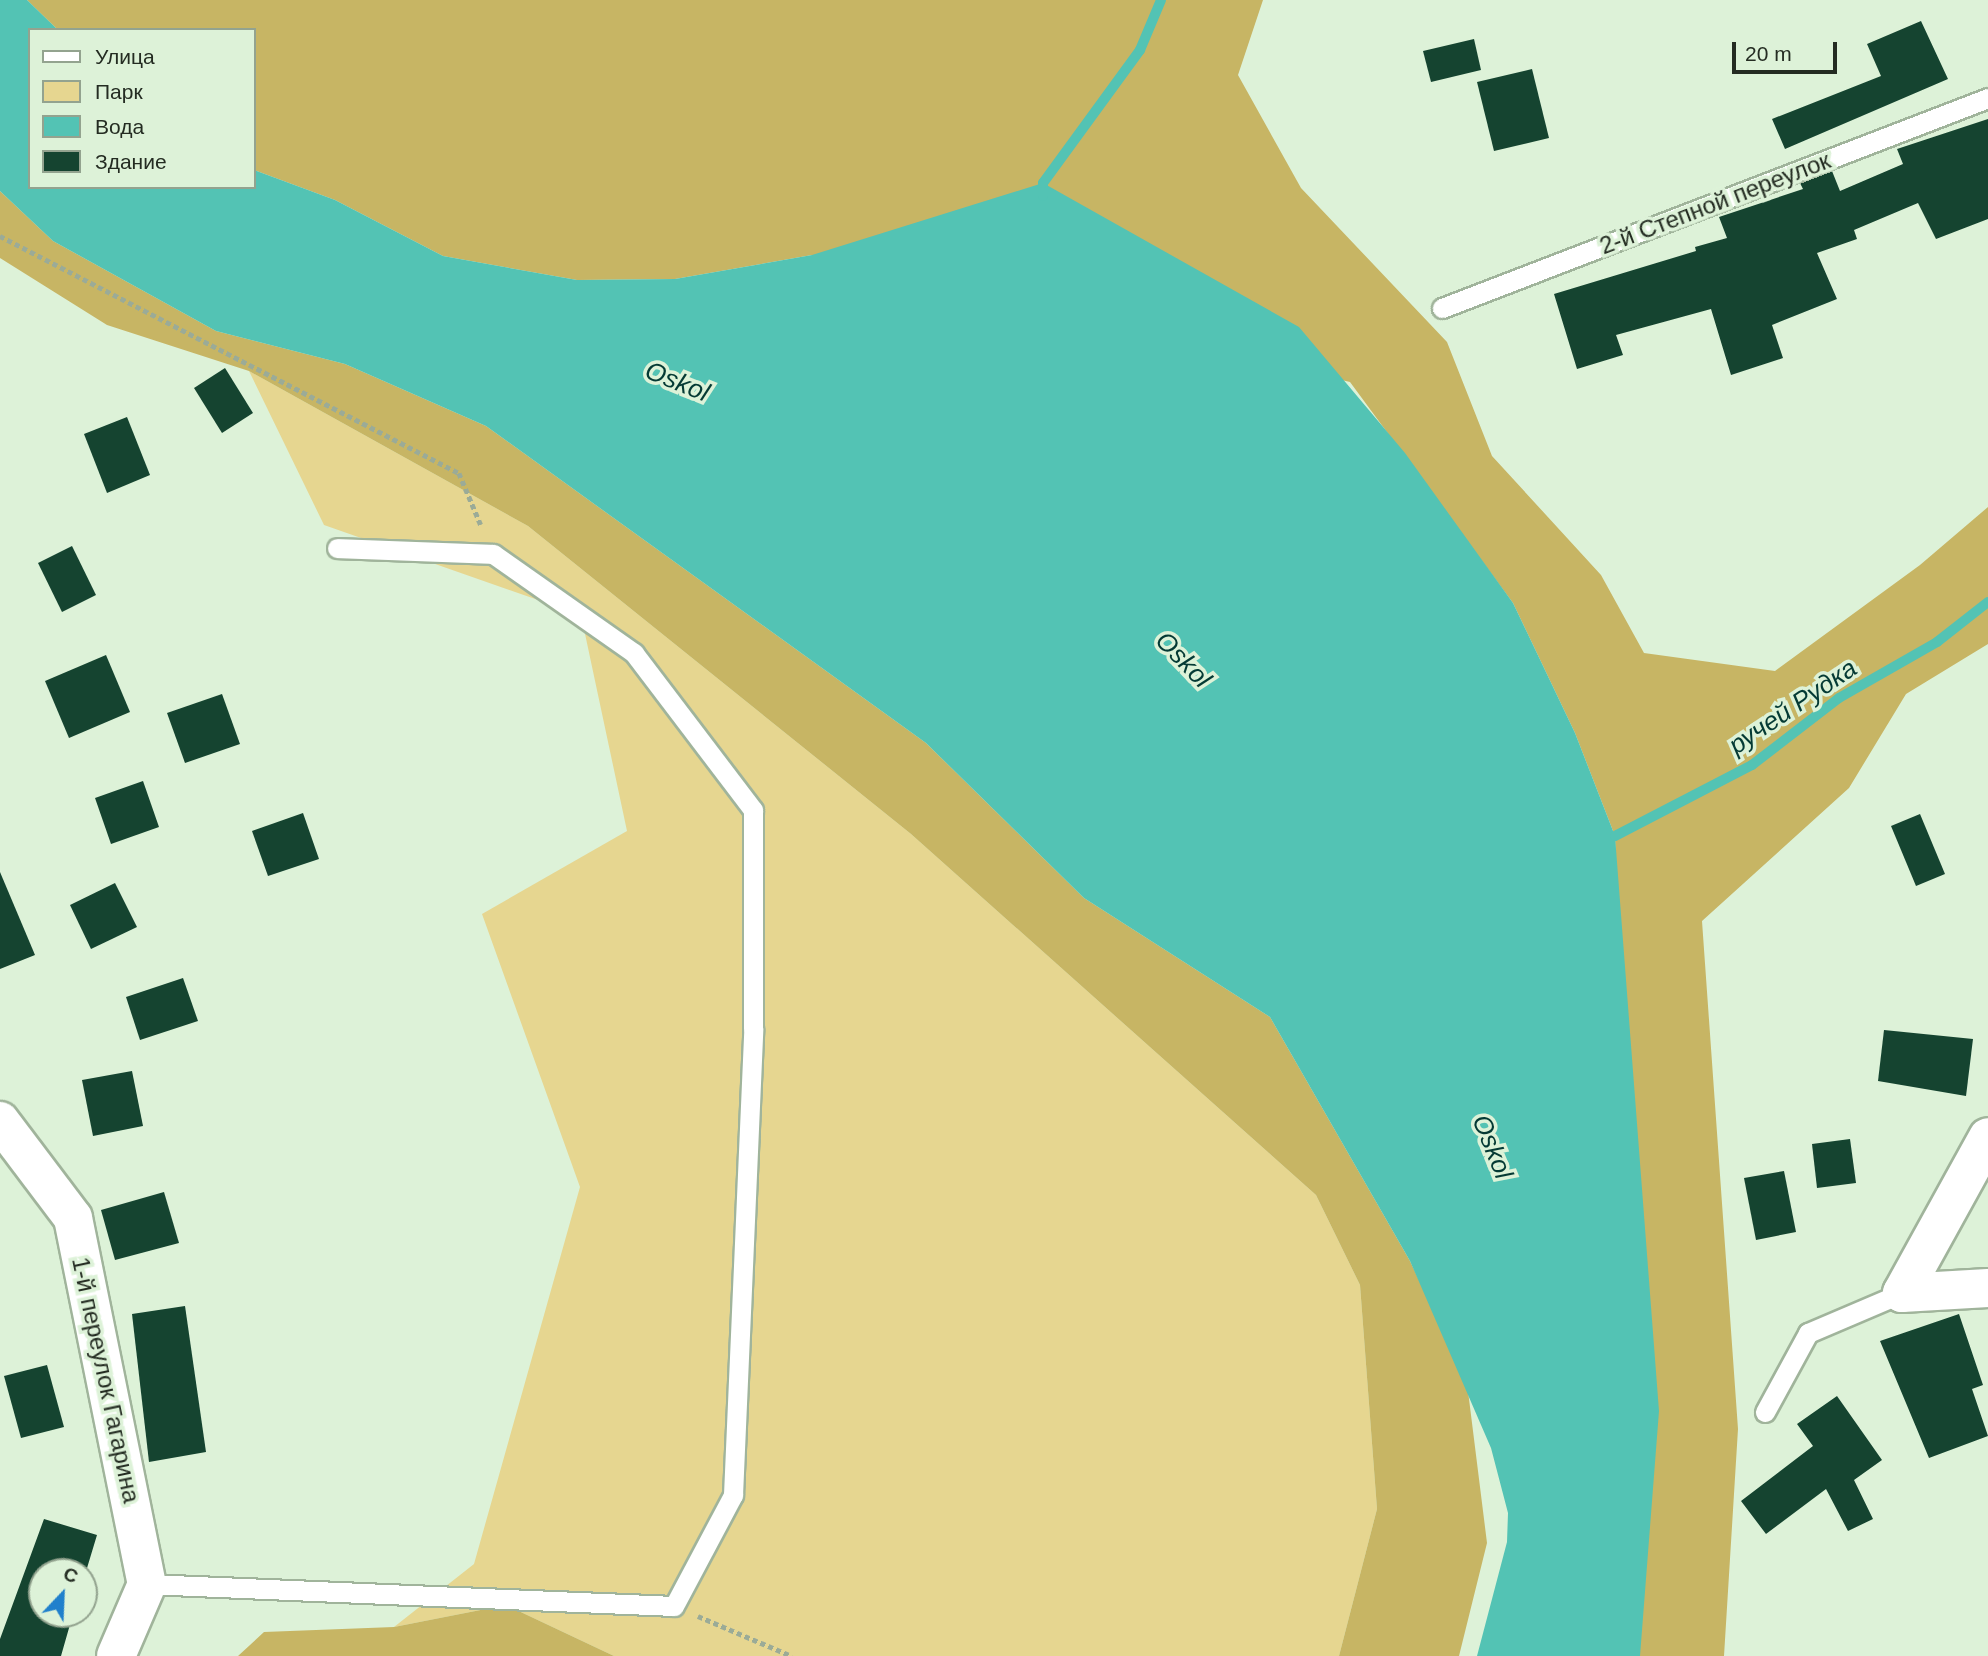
<!DOCTYPE html>
<html>
<head>
<meta charset="utf-8">
<style>
  body { margin:0 }
  #map { position:relative; width:1988px; height:1656px; overflow:hidden; background:#ddf2d8; font-family:Arial,sans-serif }
  div>[style] { position:absolute }
  .green>* { inset:0; background:#e6d690 }
  .forest>* { inset:0; background:#c7b564 }
  .water>* { inset:0; background:#53c3b4 }
  .stream>* { height:10px; margin:-5px; padding:0 5px; transform-origin:5px; border-radius:5px; background:#53c3b4 }
  .building>* { inset:0; background:#154430 }
  .path>* { height:4.5px; margin-top:-2.25px; transform-origin:0; background:repeating-linear-gradient(90deg,#9bab97 0 5px,transparent 0 8.5px) }
  .roads { filter:drop-shadow(2px 0 #a0b49b) drop-shadow(-2px 0 #a0b49b) drop-shadow(0 2px #a0b49b) drop-shadow(0 -2px #a0b49b) }
  .lane>* { height:19px; margin:-9.5px; padding:0 9.5px; transform-origin:9.5px; border-radius:9.5px; background:#fff }
  .street>* { height:38px; margin:-19px; padding:0 19px; transform-origin:19px; border-radius:19px; background:#fff }
  span { translate:-50% -50%; white-space:nowrap; text-align:center; line-height:1.15; -webkit-text-stroke:7px #ddf2d8; paint-order:stroke }
  .street-label { font-size:24px; color:#242c22 }
  .water-label { font-size:26px; color:#043a34; font-style:italic }
  .legend { position:absolute; left:28px; top:28px; width:228px; height:161px; box-sizing:border-box; background:#ddf2d8; border:2px solid #93a38f; margin:0; padding:9px 12px; list-style:none; font-size:21px; color:#242c22 }
  .legend li { display:flex; align-items:center; gap:14px; height:35px }
  .legend b { width:35px; border:2px solid #93a38f }
  .north { position:absolute; left:28px; top:1558px; width:70px; height:70px; box-sizing:border-box; background:#ddf2d8; border:2px solid #93a38f; border-radius:50%; rotate:23deg; font-size:19px; font-weight:700; line-height:28px; text-align:center; color:#242c22 }
  .north::after { content:''; display:block; margin:auto; width:24px; height:32px; background:#2080cc; clip-path:polygon(50% 0,100% 100%,50% 72%,0 100%) }
  .scale { position:absolute; left:1732px; top:42px; width:105px; height:32px; box-sizing:border-box; border:4px solid #242c22; border-top:0; padding-left:9px; font-size:21px; line-height:24px; white-space:nowrap; color:#242c22; -webkit-text-stroke:5px #ddf2d8; paint-order:stroke }
</style>
</head>
<body>
<div id="map">
  <div class="green">
    <i style="clip-path:polygon(249px 371px,528px 526px,911px 834px,1316px 1195px,1360px 1285px,1377px 1509px,1339px 1656px,614px 1656px,506px 1605px,394px 1627px,474px 1564px,580px 1187px,482px 914px,627px 831px,581px 615px,324px 525px)"></i>
  </div>
  <div class="forest">
    <i style="clip-path:polygon(27px 0,1263px 0,1238px 75px,1301px 188px,1447px 342px,1492px 456px,1601px 575px,1644px 653px,1775px 671px,1920px 565px,1988px 507px,1988px 644px,1906px 694px,1849px 788px,1702px 921px,1738px 1429px,1724px 1656px,1637px 1656px,1615px 836px,1575px 733px,1513px 603px,1350px 382px,812px 255px,675px 279px,577px 280px,443px 256px,335px 200px,254px 170px,254px 30px,58px 30px)"></i>
    <i style="clip-path:polygon(0 191px,53px 241px,216px 331px,345px 364px,486px 426px,926px 743px,1084px 898px,1270px 1017px,1410px 1261px,1467px 1383px,1487px 1543px,1459px 1656px,1339px 1656px,1377px 1509px,1360px 1285px,1316px 1195px,911px 834px,528px 526px,249px 371px,107px 325px,0 258px)"></i>
    <i style="clip-path:polygon(506px 1605px,614px 1656px,238px 1656px,264px 1632px,394px 1627px)"></i>
  </div>
  <div class="water">
    <i style="clip-path:polygon(0 0,27px 0,58px 30px,30px 30px,30px 187px,254px 187px,254px 170px,335px 200px,443px 256px,577px 280px,675px 279px,812px 255px,1043px 183px,1299px 327px,1405px 453px,1513px 603px,1575px 733px,1615px 836px,1659px 1411px,1640px 1656px,1477px 1656px,1507px 1542px,1508px 1513px,1491px 1448px,1410px 1261px,1270px 1017px,1084px 898px,926px 743px,486px 426px,345px 364px,216px 331px,53px 241px,0 191px)"></i>
  </div>
  <div class="stream">
    <i style="left:1043px;top:196px;width:13px;rotate:-90deg"></i>
    <i style="left:1043px;top:183px;width:165px;rotate:-53.9deg"></i>
    <i style="left:1140px;top:50px;width:54px;rotate:-67.2deg"></i>
    <i style="left:1615px;top:836px;width:154px;rotate:-27.4deg"></i>
    <i style="left:1752px;top:765px;width:110px;rotate:-37.6deg"></i>
    <i style="left:1839px;top:698px;width:113px;rotate:-29.7deg"></i>
    <i style="left:1937px;top:642px;width:65px;rotate:-38.1deg"></i>
  </div>
  <div class="building">
    <i style="clip-path:polygon(1921px 21px,1948px 79px,1785px 149px,1772px 119px,1881px 76px,1867px 44px)"></i>
    <i style="clip-path:polygon(1474px 39px,1481px 70px,1431px 82px,1423px 51px)"></i>
    <i style="clip-path:polygon(1532px 69px,1549px 138px,1494px 151px,1477px 82px)"></i>
    <i style="clip-path:polygon(1988px 119px,1988px 219px,1936px 239px,1918px 203px,1854px 230px,1857px 239px,1817px 253px,1837px 299px,1772px 325px,1783px 358px,1731px 375px,1711px 309px,1616px 335px,1623px 355px,1577px 369px,1554px 294px,1696px 251px,1695px 247px,1727px 238px,1719px 217px,1803px 189px,1800px 183px,1832px 171px,1840px 191px,1903px 164px,1897px 149px)"></i>
    <i style="clip-path:polygon(225px 368px,253px 413px,222px 433px,194px 388px)"></i>
    <i style="clip-path:polygon(127px 417px,150px 475px,107px 493px,84px 434px)"></i>
    <i style="clip-path:polygon(72px 546px,96px 595px,62px 612px,38px 563px)"></i>
    <i style="clip-path:polygon(106px 655px,130px 712px,69px 738px,45px 681px)"></i>
    <i style="clip-path:polygon(222px 694px,240px 744px,185px 763px,167px 713px)"></i>
    <i style="clip-path:polygon(143px 781px,159px 827px,111px 844px,95px 798px)"></i>
    <i style="clip-path:polygon(303px 813px,319px 859px,268px 876px,252px 831px)"></i>
    <i style="clip-path:polygon(1920px 814px,1945px 874px,1916px 886px,1891px 826px)"></i>
    <i style="clip-path:polygon(0 872px,35px 955px,0 969px)"></i>
    <i style="clip-path:polygon(115px 883px,137px 927px,91px 949px,70px 905px)"></i>
    <i style="clip-path:polygon(183px 978px,198px 1021px,140px 1040px,126px 997px)"></i>
    <i style="clip-path:polygon(1884px 1030px,1973px 1039px,1966px 1096px,1878px 1081px)"></i>
    <i style="clip-path:polygon(132px 1071px,143px 1126px,93px 1136px,82px 1080px)"></i>
    <i style="clip-path:polygon(1850px 1139px,1856px 1183px,1817px 1188px,1812px 1144px)"></i>
    <i style="clip-path:polygon(1784px 1171px,1796px 1232px,1756px 1240px,1744px 1178px)"></i>
    <i style="clip-path:polygon(164px 1192px,179px 1243px,115px 1260px,101px 1210px)"></i>
    <i style="clip-path:polygon(185px 1306px,206px 1452px,149px 1462px,132px 1314px)"></i>
    <i style="clip-path:polygon(1959px 1314px,1983px 1385px,1972px 1389px,1988px 1436px,1929px 1458px,1880px 1341px)"></i>
    <i style="clip-path:polygon(47px 1365px,64px 1427px,21px 1438px,4px 1376px)"></i>
    <i style="clip-path:polygon(1837px 1396px,1882px 1460px,1854px 1480px,1873px 1519px,1848px 1531px,1826px 1489px,1766px 1534px,1741px 1501px,1813px 1446px,1797px 1424px)"></i>
    <i style="clip-path:polygon(44px 1519px,97px 1535px,84px 1578px,84px 1572px,42px 1572px,42px 1614px,73px 1614px,61px 1656px,0 1656px,0 1639px)"></i>
  </div>
  <div class="path">
    <i style="left:0;top:236px;width:517px;rotate:27.31deg"></i>
    <i style="left:459px;top:473px;width:56px;rotate:67.1deg"></i>
    <i style="left:698px;top:1616px;width:102px;rotate:23.1deg"></i>
  </div>
  <div class="roads">
    <div class="lane">
      <i style="left:1442px;top:308px;width:585px;rotate:-21.04deg"></i>
      <i style="left:1765px;top:1412px;width:90px;rotate:-61.4deg"></i>
      <i style="left:1808px;top:1333px;width:102px;rotate:-23.1deg"></i>
      <i style="left:147px;top:1584px;width:527px;rotate:2.39deg"></i>
      <i style="left:674px;top:1606px;width:126px;rotate:-62deg"></i>
      <i style="left:733px;top:1495px;width:467px;rotate:-87.5deg"></i>
      <i style="left:753px;top:1028px;width:218px;rotate:-90deg"></i>
      <i style="left:753px;top:810px;width:197px;rotate:-127.2deg"></i>
      <i style="left:634px;top:653px;width:172px;rotate:-144.9deg"></i>
      <i style="left:493px;top:554px;width:156px;rotate:-177.8deg"></i>
    </div>
    <div class="street">
      <i style="left:0;top:1121px;width:121px;rotate:53deg"></i>
      <i style="left:73px;top:1218px;width:373px;rotate:78.6deg"></i>
      <i style="left:147px;top:1584px;width:78px;rotate:113.3deg"></i>
      <i style="left:1902px;top:1293px;width:178px;rotate:-61.1deg"></i>
      <i style="left:1902px;top:1293px;width:86px;rotate:-3.3deg"></i>
    </div>
  </div>
  <div class="street-label">
    <span style="left:1715px;top:203px;rotate:-21deg">2-й Степной переулок</span>
    <span style="left:106px;top:1380px;rotate:78deg">1-й переулок Гагарина</span>
  </div>
  <div class="water-label">
    <span style="left:677px;top:382px;rotate:22deg">Oskol</span>
    <span style="left:1183px;top:660px;rotate:46deg">Oskol</span>
    <span style="left:1793px;top:707px;rotate:-34deg">ручей Рудка</span>
    <span style="left:1492px;top:1147px;rotate:68deg">Oskol</span>
  </div>
  <ul class="legend">
  <li><b style="height:9px;background:#fff"></b>Улица</li>
  <li><b style="height:19px;background:#e6d690"></b>Парк</li>
  <li><b style="height:19px;background:#53c3b4"></b>Вода</li>
  <li><b style="height:19px;background:#154430"></b>Здание</li>
  </ul>
  <div class="north">С</div>
  <div class="scale">20 m</div>
</div>
</body>
</html>
